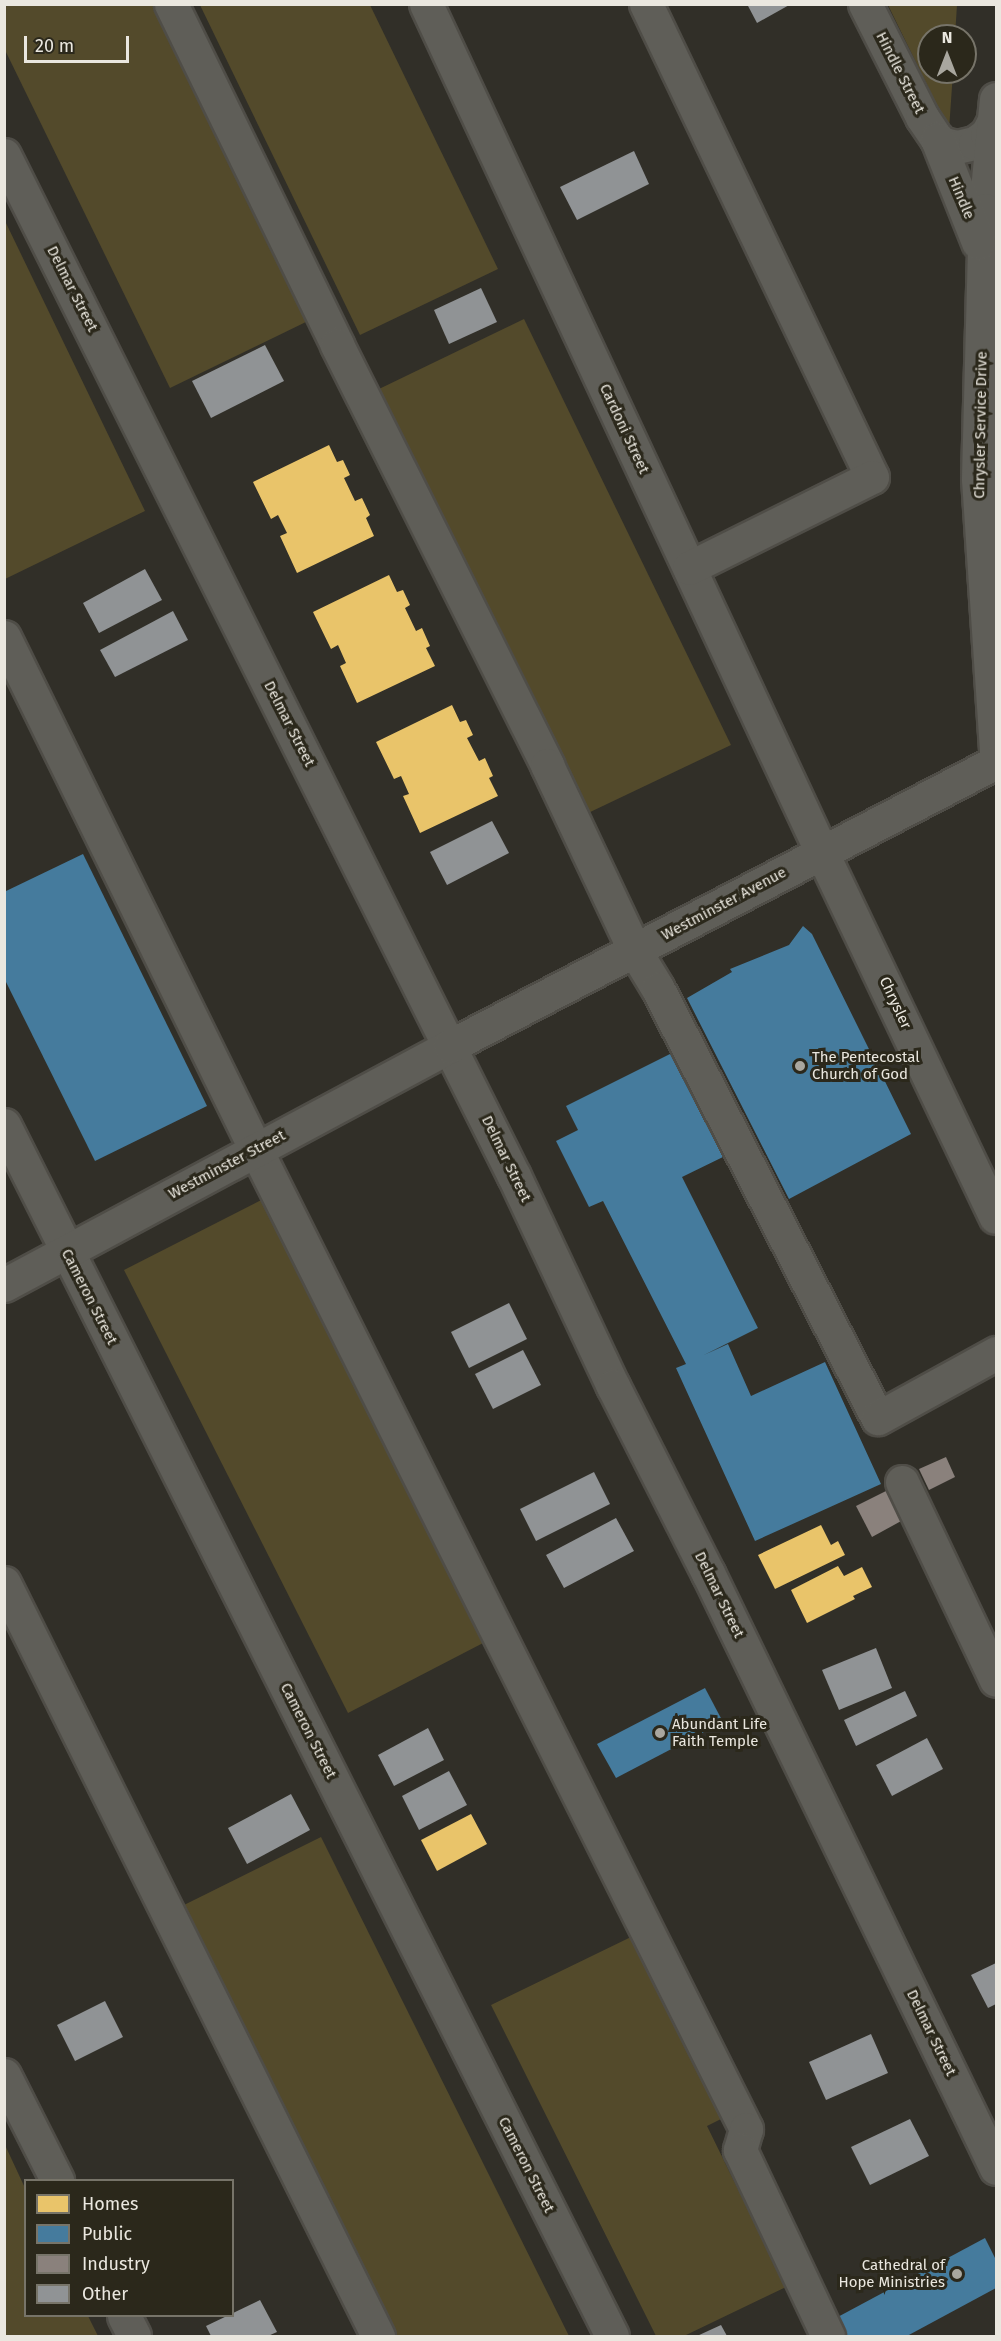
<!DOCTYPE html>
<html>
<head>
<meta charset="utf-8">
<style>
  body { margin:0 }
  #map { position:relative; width:1001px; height:2341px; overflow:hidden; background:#312f28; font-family:"Fira Sans",sans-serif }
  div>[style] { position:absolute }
  .green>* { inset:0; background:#534a2b }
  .homes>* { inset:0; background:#e9c46a }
  .public>* { inset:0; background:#457b9d }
  .industry>* { inset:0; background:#8a817c }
  .building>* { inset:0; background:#909395 }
  .roads { filter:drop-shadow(2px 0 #4f4d47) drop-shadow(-2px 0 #4f4d47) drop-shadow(0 2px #4f4d47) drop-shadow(0 -2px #4f4d47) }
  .minor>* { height:33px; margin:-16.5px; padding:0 16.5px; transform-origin:16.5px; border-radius:16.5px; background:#5f5e58 }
  .dots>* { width:16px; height:16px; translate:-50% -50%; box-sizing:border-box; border:3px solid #2b281b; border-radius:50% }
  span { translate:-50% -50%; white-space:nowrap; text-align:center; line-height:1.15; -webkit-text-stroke:6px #2b281b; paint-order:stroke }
  .street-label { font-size:15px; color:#eae7df }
  .poi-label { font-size:15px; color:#eae7df }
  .left { translate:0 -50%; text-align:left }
  .right { translate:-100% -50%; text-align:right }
  .frame { position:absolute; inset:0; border:6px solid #eae7df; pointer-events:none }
  .legend { position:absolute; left:24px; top:2179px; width:210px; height:138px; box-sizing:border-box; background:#2b281b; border:2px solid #777469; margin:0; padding:8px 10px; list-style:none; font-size:18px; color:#eae7df }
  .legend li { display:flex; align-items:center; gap:12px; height:30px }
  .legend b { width:30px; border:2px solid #777469 }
  .north { position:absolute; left:917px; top:24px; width:60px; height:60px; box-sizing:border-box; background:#2b281b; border:2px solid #777469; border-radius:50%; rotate:0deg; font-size:16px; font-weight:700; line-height:24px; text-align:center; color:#eae7df }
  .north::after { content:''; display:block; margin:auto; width:21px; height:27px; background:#a9a79f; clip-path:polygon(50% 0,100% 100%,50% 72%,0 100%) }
  .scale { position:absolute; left:24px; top:36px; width:105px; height:27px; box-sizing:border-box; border:3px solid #eae7df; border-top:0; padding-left:8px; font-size:18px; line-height:21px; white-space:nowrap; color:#eae7df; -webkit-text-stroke:4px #2b281b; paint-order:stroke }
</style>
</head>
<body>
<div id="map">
  <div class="green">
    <i style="clip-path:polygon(5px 5px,157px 5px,310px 320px,170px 388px,5px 50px)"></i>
    <i style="clip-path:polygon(200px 5px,370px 5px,498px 269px,360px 335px)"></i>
    <i style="clip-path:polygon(888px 5px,957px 5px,955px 36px,929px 36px,929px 72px,953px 72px,949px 130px)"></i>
    <i style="clip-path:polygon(5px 221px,145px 511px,5px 579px,4px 579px)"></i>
    <i style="clip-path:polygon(524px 319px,731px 745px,586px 814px,379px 389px)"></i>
    <i style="clip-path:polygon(269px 1196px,485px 1642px,348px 1713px,124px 1270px)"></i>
    <i style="clip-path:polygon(321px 1837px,569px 2336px,393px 2336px,180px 1907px)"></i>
    <i style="clip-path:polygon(633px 1936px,723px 2118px,707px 2126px,786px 2287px,684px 2336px,656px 2336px,491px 2005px)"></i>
    <i style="clip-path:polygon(5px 2145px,25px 2188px,26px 2316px,88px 2316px,98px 2336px,5px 2336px)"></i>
  </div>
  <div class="homes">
    <i style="clip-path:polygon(329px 445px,337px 462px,343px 460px,350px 475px,344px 478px,355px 501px,362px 498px,370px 515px,366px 518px,374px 536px,297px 573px,280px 536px,287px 533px,278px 515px,271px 519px,253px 482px)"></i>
    <i style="clip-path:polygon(389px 575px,397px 592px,403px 590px,410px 605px,405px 608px,416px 631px,422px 628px,430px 646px,426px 648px,435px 666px,357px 703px,340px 666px,346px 663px,338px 645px,331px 649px,313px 612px)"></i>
    <i style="clip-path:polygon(452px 705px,460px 722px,466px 720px,473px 735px,467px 738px,479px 761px,485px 758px,493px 776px,489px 778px,498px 796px,420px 833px,403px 796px,409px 794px,401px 776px,394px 779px,376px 742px)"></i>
    <i style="clip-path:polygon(821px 1525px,831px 1545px,838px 1541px,845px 1555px,775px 1589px,758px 1555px)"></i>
    <i style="clip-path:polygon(838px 1566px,844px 1576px,862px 1567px,872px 1587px,853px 1596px,855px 1599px,807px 1623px,791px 1590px)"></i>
    <i style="clip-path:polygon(471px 1814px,487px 1844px,437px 1871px,421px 1840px)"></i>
  </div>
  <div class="public">
    <i style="clip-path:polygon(83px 854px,207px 1106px,95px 1161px,4px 978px,4px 892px)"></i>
    <i style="clip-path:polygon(803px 926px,812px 934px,911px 1134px,789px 1199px,687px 998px,732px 972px,730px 969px,789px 945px)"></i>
    <i style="clip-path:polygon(670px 1054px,723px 1157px,682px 1177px,758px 1328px,704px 1355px,728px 1344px,751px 1396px,825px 1362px,881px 1484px,755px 1541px,676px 1368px,686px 1364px,603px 1201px,589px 1207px,556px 1141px,578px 1130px,566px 1106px)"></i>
    <i style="clip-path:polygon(705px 1688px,723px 1722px,616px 1778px,597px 1744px)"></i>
    <i style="clip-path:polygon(985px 2238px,996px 2260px,996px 2288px,907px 2336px,843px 2336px,834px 2319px)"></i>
  </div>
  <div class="industry">
    <i style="clip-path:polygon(946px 1457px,955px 1477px,929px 1490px,919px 1469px)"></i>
    <i style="clip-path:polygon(888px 1490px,903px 1520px,872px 1537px,856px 1506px)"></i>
  </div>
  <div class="building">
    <i style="clip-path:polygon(747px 4px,791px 4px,757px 23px)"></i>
    <i style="clip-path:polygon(634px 151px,649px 184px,577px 220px,560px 187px)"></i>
    <i style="clip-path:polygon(481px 288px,497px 322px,449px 344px,434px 310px)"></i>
    <i style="clip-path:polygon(265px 345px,284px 381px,211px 418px,192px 381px)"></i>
    <i style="clip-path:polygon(145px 569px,162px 600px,99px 633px,83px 603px)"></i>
    <i style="clip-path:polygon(173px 611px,188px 640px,115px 677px,100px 650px)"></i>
    <i style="clip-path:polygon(492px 821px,509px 853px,447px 885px,430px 852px)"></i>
    <i style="clip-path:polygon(509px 1303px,527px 1339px,469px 1368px,451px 1332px)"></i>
    <i style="clip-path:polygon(523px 1350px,541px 1385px,493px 1409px,475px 1374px)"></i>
    <i style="clip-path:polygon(594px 1472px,610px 1504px,536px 1541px,520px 1509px)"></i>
    <i style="clip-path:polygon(616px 1518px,634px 1551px,564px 1588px,546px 1555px)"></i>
    <i style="clip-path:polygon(876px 1648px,892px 1688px,839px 1710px,822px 1670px)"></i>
    <i style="clip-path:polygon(905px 1691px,917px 1716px,856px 1746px,844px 1720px)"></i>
    <i style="clip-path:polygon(428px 1728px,444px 1760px,394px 1786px,378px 1755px)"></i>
    <i style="clip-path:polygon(927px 1738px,943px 1769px,892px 1796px,876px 1765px)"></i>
    <i style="clip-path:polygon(449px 1771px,467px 1805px,419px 1830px,402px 1796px)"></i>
    <i style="clip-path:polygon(291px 1794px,310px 1830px,247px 1864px,228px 1828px)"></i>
    <i style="clip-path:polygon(996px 1963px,996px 2004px,988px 2008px,971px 1975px)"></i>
    <i style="clip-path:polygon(105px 2001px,123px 2037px,75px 2061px,57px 2025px)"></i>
    <i style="clip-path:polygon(871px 2034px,888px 2073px,826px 2100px,809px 2062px)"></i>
    <i style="clip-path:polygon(910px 2119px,929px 2156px,870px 2185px,851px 2147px)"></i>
    <i style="clip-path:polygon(260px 2300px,277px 2332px,268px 2336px,211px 2336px,206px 2326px)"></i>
    <i style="clip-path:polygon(721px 2325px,727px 2336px,697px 2336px)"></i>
  </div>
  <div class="roads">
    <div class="minor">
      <i style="left:171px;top:4px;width:379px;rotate:64deg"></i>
      <i style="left:337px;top:345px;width:470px;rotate:63.4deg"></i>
      <i style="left:547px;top:765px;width:206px;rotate:64.7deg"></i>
      <i style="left:635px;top:951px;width:44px;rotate:58.8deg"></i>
      <i style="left:658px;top:989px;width:482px;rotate:62.9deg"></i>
      <i style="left:878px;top:1418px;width:135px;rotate:-28.8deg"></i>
      <i style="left:426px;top:4px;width:937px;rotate:64.99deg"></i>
      <i style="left:822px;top:853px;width:403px;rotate:64.5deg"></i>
      <i style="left:646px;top:4px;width:524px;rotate:64.46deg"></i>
      <i style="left:872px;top:477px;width:204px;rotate:153.6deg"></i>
      <i style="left:865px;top:4px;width:127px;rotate:63.2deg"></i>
      <i style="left:922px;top:117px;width:27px;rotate:56deg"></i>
      <i style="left:937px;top:139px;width:8px;rotate:40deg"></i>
      <i style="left:943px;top:144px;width:14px;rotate:12deg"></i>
      <i style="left:957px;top:147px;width:18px;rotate:-13deg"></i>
      <i style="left:975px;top:143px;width:15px;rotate:-37deg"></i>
      <i style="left:987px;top:134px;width:18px;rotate:-63deg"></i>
      <i style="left:996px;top:99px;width:112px;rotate:95.7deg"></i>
      <i style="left:985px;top:210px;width:269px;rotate:91.5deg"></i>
      <i style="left:978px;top:479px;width:273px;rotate:86.2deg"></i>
      <i style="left:937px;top:139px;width:111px;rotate:68.3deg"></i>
      <i style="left:4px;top:155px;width:1141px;rotate:63.46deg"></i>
      <i style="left:514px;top:1176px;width:232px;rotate:64.8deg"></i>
      <i style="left:613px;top:1386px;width:210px;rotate:63.1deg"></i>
      <i style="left:708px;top:1573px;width:661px;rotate:64.17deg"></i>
      <i style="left:4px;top:637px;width:572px;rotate:63.84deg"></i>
      <i style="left:256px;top:1150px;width:1095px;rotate:63.41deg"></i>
      <i style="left:746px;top:2129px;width:22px;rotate:106deg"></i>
      <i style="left:740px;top:2150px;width:206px;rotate:64.7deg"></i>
      <i style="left:4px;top:1125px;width:1355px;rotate:63.34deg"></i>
      <i style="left:4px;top:1285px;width:506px;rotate:-28.19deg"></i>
      <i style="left:450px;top:1046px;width:615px;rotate:-27.48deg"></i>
      <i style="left:902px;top:1482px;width:219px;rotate:64.6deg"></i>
      <i style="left:4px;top:1583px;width:841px;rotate:63.59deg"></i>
      <i style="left:4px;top:2075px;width:118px;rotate:63.2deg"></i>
      <i style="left:124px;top:2316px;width:22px;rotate:63deg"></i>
    </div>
  </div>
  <div class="dots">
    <i style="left:800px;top:1066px;background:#a9a79f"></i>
    <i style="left:660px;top:1733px;background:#a9a79f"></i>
    <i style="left:957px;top:2274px;background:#a9a79f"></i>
  </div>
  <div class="street-label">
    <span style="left:900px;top:73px;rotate:63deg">Hindle Street</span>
    <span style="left:961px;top:198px;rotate:67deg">Hindle</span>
    <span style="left:72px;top:289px;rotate:63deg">Delmar Street</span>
    <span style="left:981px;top:425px;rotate:-89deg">Chrysler Service Drive</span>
    <span style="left:624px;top:429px;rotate:65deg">Cardoni Street</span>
    <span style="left:289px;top:724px;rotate:63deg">Delmar Street</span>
    <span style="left:724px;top:904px;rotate:-28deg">Westminster Avenue</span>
    <span style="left:895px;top:1003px;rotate:65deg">Chrysler</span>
    <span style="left:506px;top:1159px;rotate:64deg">Delmar Street</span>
    <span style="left:227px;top:1165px;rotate:-28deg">Westminster Street</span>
    <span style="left:89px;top:1297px;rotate:63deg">Cameron Street</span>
    <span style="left:719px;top:1595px;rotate:64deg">Delmar Street</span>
    <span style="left:308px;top:1731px;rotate:63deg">Cameron Street</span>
    <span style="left:931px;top:2033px;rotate:64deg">Delmar Street</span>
    <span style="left:526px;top:2165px;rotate:63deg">Cameron Street</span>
  </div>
  <div class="poi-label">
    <span class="left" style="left:812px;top:1066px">The Pentecostal<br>Church of God</span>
    <span class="left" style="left:672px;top:1733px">Abundant Life<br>Faith Temple</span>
    <span class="right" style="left:945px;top:2274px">Cathedral of<br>Hope Ministries</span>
  </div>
  <div class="frame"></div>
  <ul class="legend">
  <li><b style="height:16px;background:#e9c46a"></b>Homes</li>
  <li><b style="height:16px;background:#457b9d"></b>Public</li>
  <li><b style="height:16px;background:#8a817c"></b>Industry</li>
  <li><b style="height:16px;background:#909395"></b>Other</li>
  </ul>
  <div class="north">N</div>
  <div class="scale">20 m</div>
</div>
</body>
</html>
